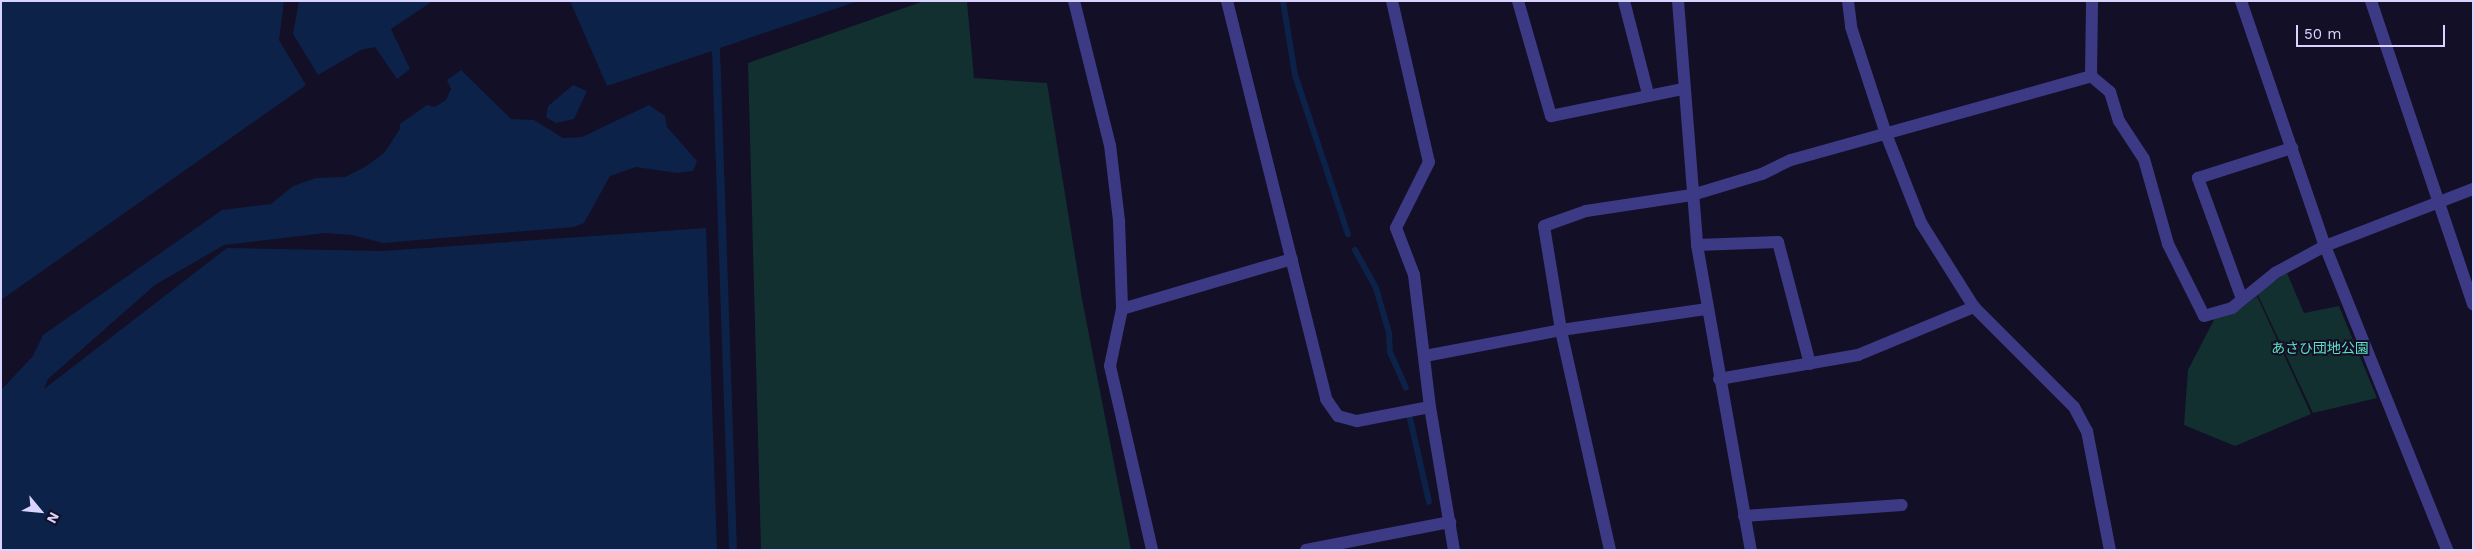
<!DOCTYPE html>
<html>
<head>
<meta charset="utf-8">
<style>
  body { margin:0 }
  #map { position:relative; width:2474px; height:551px; overflow:hidden; background:#130f26; font-family:"Work Sans","Noto Sans JP",sans-serif }
  div>[style] { position:absolute }
  .green>* { inset:0; background:#12302f }
  .water>* { inset:0; background:#0c2248 }
  .stream>* { height:6px; margin:-3px; padding:0 3px; transform-origin:3px; border-radius:3px; background:#0c2248 }
  .minor>* { height:12px; margin:-6px; padding:0 6px; transform-origin:6px; border-radius:6px; background:#3d3a85 }
  span { translate:-50% -50%; white-space:nowrap; text-align:center; line-height:1.15; -webkit-text-stroke:4px #130f26; paint-order:stroke }
  .park-label { font-size:14px; color:#5fe0c0 }
  .frame { position:absolute; inset:0; border:2px solid #d9d4ff; pointer-events:none }
  .north { position:absolute; left:15px; top:486px; width:50px; height:50px; -webkit-text-stroke:4px #130f26; paint-order:stroke; rotate:118deg; font-size:14px; font-weight:700; line-height:20px; text-align:center; color:#d9d4ff }
  .north::after { content:''; display:block; margin:auto; width:18px; height:22px; background:#d9d4ff; clip-path:polygon(50% 0,100% 100%,50% 72%,0 100%) }
  .scale { position:absolute; left:2296px; top:25px; width:149px; height:22px; box-sizing:border-box; border:2px solid #d9d4ff; border-top:0; padding-left:6px; font-size:15px; line-height:18px; white-space:nowrap; color:#d9d4ff; -webkit-text-stroke:4px #130f26; paint-order:stroke }
</style>
</head>
<body>
<div id="map">
  <div class="green">
    <i style="clip-path:polygon(924px 1px,967px 1px,974px 78px,1047px 83px,1082px 299px,1131px 550px,761px 550px,748px 63px)"></i>
    <i style="clip-path:polygon(2287px 273px,2304px 313px,2339px 306px,2377px 398px,2313px 413px,2257px 293px)"></i>
    <i style="clip-path:polygon(2257px 296px,2311px 414px,2235px 446px,2184px 425px,2188px 370px,2216px 316px,2242px 308px)"></i>
  </div>
  <div class="water">
    <i style="clip-path:polygon(1px 1px,284px 1px,279px 40px,306px 85px,1px 300px)"></i>
    <i style="clip-path:polygon(299px 1px,433px 1px,391px 29px,410px 69px,397px 79px,375px 47px,361px 50px,318px 75px,293px 34px)"></i>
    <i style="clip-path:polygon(570px 1px,858px 1px,720px 48px,737px 550px,729px 550px,712px 51px,607px 86px)"></i>
    <i style="clip-path:polygon(461px 70px,511px 119px,534px 120px,563px 138px,582px 137px,649px 105px,665px 116px,667px 127px,697px 161px,693px 171px,677px 173px,636px 167px,610px 176px,584px 223px,574px 227px,383px 243px,352px 235px,325px 233px,224px 245px,155px 285px,48px 379px,44px 389px,227px 248px,383px 251px,706px 228px,717px 550px,1px 550px,1px 390px,33px 356px,43px 335px,222px 210px,271px 204px,293px 186px,316px 178px,345px 177px,365px 167px,384px 153px,400px 129px,400px 124px,427px 105px,435px 107px,446px 100px,451px 89px,447px 80px)"></i>
    <i style="clip-path:polygon(573px 85px,587px 91px,574px 119px,556px 123px,546px 117px,548px 106px)"></i>
  </div>
  <div class="stream">
    <i style="left:1283px;top:1px;width:75px;rotate:80.8deg"></i>
    <i style="left:1295px;top:75px;width:168px;rotate:71.6deg"></i>
    <i style="left:1355px;top:250px;width:43px;rotate:61.1deg"></i>
    <i style="left:1376px;top:288px;width:47px;rotate:73.9deg"></i>
    <i style="left:1389px;top:333px;width:19px;rotate:87deg"></i>
    <i style="left:1390px;top:352px;width:39px;rotate:66deg"></i>
    <i style="left:1409px;top:414px;width:90px;rotate:77.2deg"></i>
  </div>
  <div class="minor">
    <i style="left:1074px;top:1px;width:148px;rotate:76deg"></i>
    <i style="left:1110px;top:145px;width:77px;rotate:83.2deg"></i>
    <i style="left:1119px;top:221px;width:88px;rotate:88deg"></i>
    <i style="left:1122px;top:309px;width:58px;rotate:101.9deg"></i>
    <i style="left:1110px;top:366px;width:189px;rotate:77.1deg"></i>
    <i style="left:1227px;top:1px;width:410px;rotate:76deg"></i>
    <i style="left:1326px;top:399px;width:21px;rotate:55deg"></i>
    <i style="left:1338px;top:416px;width:20px;rotate:15deg"></i>
    <i style="left:1357px;top:421px;width:74px;rotate:-10.9deg"></i>
    <i style="left:1392px;top:1px;width:165px;rotate:77.1deg"></i>
    <i style="left:1429px;top:162px;width:74px;rotate:116.6deg"></i>
    <i style="left:1396px;top:228px;width:50px;rotate:69deg"></i>
    <i style="left:1414px;top:275px;width:133px;rotate:83.1deg"></i>
    <i style="left:1430px;top:407px;width:145px;rotate:80.5deg"></i>
    <i style="left:1518px;top:1px;width:120px;rotate:74deg"></i>
    <i style="left:1551px;top:116px;width:135px;rotate:-11.6deg"></i>
    <i style="left:1624px;top:1px;width:96px;rotate:75.5deg"></i>
    <i style="left:1678px;top:1px;width:245px;rotate:85.5deg"></i>
    <i style="left:1697px;top:245px;width:310px;rotate:80deg"></i>
    <i style="left:1848px;top:1px;width:26px;rotate:83deg"></i>
    <i style="left:1851px;top:27px;width:113px;rotate:71.9deg"></i>
    <i style="left:1886px;top:134px;width:96px;rotate:68.5deg"></i>
    <i style="left:1921px;top:223px;width:99px;rotate:57.8deg"></i>
    <i style="left:1974px;top:307px;width:141px;rotate:45deg"></i>
    <i style="left:2074px;top:407px;width:27px;rotate:62deg"></i>
    <i style="left:2087px;top:431px;width:121px;rotate:79.1deg"></i>
    <i style="left:2241px;top:1px;width:259px;rotate:71.1deg"></i>
    <i style="left:2325px;top:246px;width:328px;rotate:68.1deg"></i>
    <i style="left:2371px;top:1px;width:320px;rotate:71.4deg"></i>
    <i style="left:2091px;top:76px;width:25px;rotate:40deg"></i>
    <i style="left:2110px;top:92px;width:30px;rotate:73deg"></i>
    <i style="left:2119px;top:121px;width:45px;rotate:56.7deg"></i>
    <i style="left:2144px;top:159px;width:88px;rotate:74.2deg"></i>
    <i style="left:2168px;top:244px;width:80px;rotate:63.4deg"></i>
    <i style="left:2204px;top:316px;width:29px;rotate:-16deg"></i>
    <i style="left:2232px;top:308px;width:55px;rotate:-39.1deg"></i>
    <i style="left:2275px;top:273px;width:57px;rotate:-28.4deg"></i>
    <i style="left:2325px;top:246px;width:159px;rotate:-21.1deg"></i>
    <i style="left:1697px;top:245px;width:81px;rotate:-2.1deg"></i>
    <i style="left:1778px;top:242px;width:126px;rotate:75.3deg"></i>
    <i style="left:2242px;top:299px;width:129px;rotate:-110deg"></i>
    <i style="left:2198px;top:178px;width:99px;rotate:-17.7deg"></i>
    <i style="left:1122px;top:309px;width:177px;rotate:-16.4deg"></i>
    <i style="left:1425px;top:356px;width:138px;rotate:-10.8deg"></i>
    <i style="left:1561px;top:330px;width:148px;rotate:-8.2deg"></i>
    <i style="left:1719px;top:379px;width:141px;rotate:-9.8deg"></i>
    <i style="left:1858px;top:355px;width:126px;rotate:-22.5deg"></i>
    <i style="left:1744px;top:516px;width:158px;rotate:-4deg"></i>
    <i style="left:1306px;top:550px;width:147px;rotate:-11deg"></i>
    <i style="left:1610px;top:550px;width:225px;rotate:-102.6deg"></i>
    <i style="left:1561px;top:330px;width:105px;rotate:-99.3deg"></i>
    <i style="left:1544px;top:226px;width:45px;rotate:-19.7deg"></i>
    <i style="left:1586px;top:211px;width:107px;rotate:-8.6deg"></i>
    <i style="left:1692px;top:195px;width:73px;rotate:-16.7deg"></i>
    <i style="left:1762px;top:174px;width:32px;rotate:-26deg"></i>
    <i style="left:1791px;top:160px;width:312px;rotate:-15.6deg"></i>
    <i style="left:2091px;top:76px;width:75px;rotate:-89.2deg"></i>
  </div>
  <div class="park-label">
    <span style="left:2320px;top:348px">あさひ団地公園</span>
  </div>
  <div class="frame"></div>
  <div class="north">N</div>
  <div class="scale">50 m</div>
</div>
</body>
</html>
